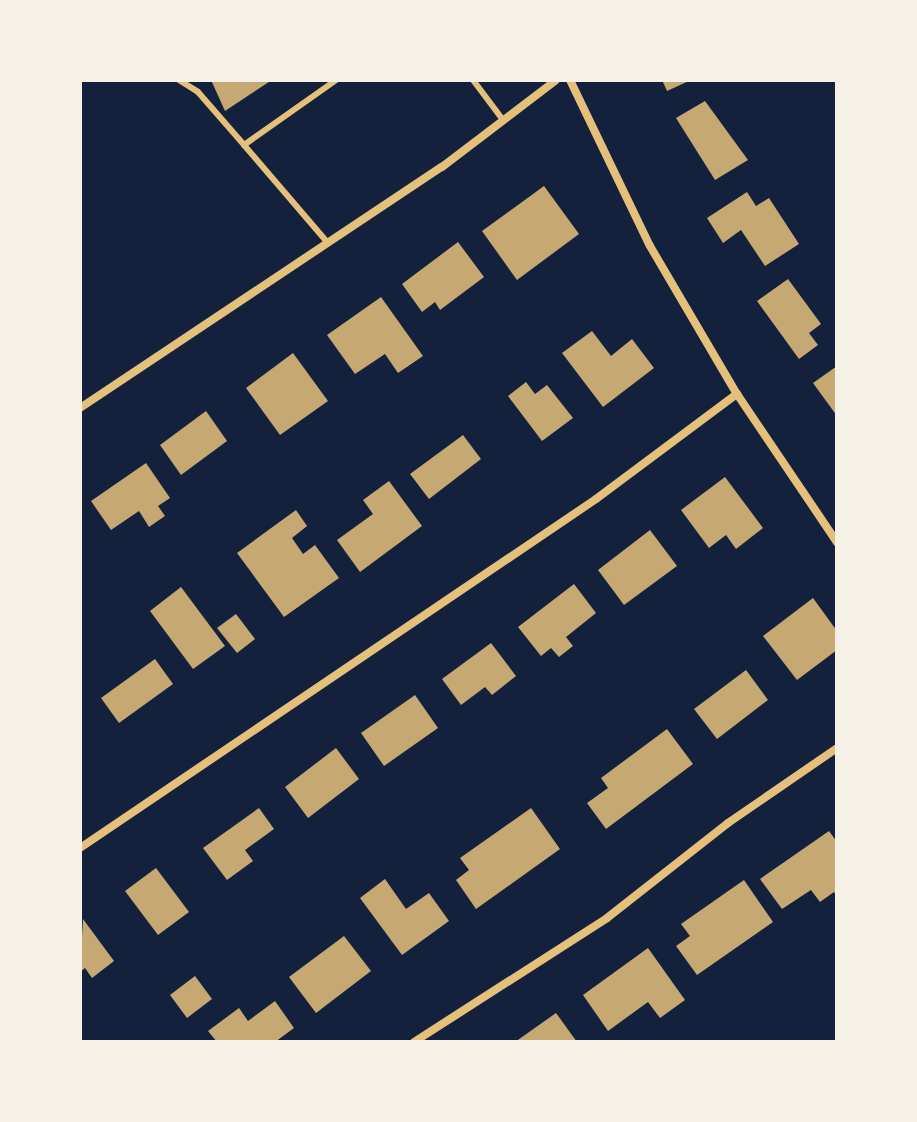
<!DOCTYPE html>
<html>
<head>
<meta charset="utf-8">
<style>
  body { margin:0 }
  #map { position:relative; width:917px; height:1122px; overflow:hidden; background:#14213d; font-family:"Libre Baskerville",serif }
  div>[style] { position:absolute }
  .building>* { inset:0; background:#c6a872 }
  .service>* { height:6px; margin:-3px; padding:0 3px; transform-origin:3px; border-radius:3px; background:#e5c07b }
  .minor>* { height:8px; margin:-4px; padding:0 4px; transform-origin:4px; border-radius:4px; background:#e5c07b }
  span { translate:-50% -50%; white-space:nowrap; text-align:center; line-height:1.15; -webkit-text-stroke:6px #f6f1e7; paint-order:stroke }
  .frame { position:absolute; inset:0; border:82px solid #f6f1e7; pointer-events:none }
</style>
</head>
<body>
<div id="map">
  <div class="building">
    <i style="clip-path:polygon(211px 80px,272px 80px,225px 111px)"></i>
    <i style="clip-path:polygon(662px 80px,691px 80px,667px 91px)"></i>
    <i style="clip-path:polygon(705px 101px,748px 160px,715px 180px,676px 118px)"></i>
    <i style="clip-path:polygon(544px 186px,579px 234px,517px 280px,482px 231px)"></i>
    <i style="clip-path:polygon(747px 192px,756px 206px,769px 198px,799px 244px,765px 266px,741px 230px,723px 243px,707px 218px)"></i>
    <i style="clip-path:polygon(458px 242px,484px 277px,440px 310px,435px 302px,422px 312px,402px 284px)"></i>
    <i style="clip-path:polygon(788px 279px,821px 324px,809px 333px,818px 345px,799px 359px,757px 301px)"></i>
    <i style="clip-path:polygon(381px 297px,423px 356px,398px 373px,385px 354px,355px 374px,327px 335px)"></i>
    <i style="clip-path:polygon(592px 331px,611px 356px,632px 339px,654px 368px,603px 407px,562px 353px)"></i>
    <i style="clip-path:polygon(293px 353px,328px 401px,280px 435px,246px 388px)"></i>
    <i style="clip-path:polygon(837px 366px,837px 416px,813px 383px)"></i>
    <i style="clip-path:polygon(526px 382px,535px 394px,547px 385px,573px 418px,542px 441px,508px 396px)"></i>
    <i style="clip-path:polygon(206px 411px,227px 441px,181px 475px,160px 445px)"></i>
    <i style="clip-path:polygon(463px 435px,481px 459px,429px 499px,410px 474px)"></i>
    <i style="clip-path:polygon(146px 463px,170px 498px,158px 506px,165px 516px,149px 527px,139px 511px,111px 530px,91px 501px)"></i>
    <i style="clip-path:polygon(725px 477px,763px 528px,736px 549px,726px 535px,709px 548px,681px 510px)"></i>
    <i style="clip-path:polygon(389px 481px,422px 526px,360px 572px,337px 540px,373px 514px,363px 500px)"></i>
    <i style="clip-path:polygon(296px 510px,307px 526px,292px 538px,303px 554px,315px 545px,339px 578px,284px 617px,237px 553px)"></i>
    <i style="clip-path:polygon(650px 530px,677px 566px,624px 605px,598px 570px)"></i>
    <i style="clip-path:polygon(574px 584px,596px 613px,566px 637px,573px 646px,559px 657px,551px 648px,541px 656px,518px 627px)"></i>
    <i style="clip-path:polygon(181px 587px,225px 646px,193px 669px,150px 611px)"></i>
    <i style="clip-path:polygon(813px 598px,837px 631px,837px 650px,797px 680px,763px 636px)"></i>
    <i style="clip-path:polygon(236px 614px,255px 639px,237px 653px,217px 628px)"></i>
    <i style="clip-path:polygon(491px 643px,516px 676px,492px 695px,485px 687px,461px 705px,442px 679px)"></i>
    <i style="clip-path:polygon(155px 659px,173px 684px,119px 723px,101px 698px)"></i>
    <i style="clip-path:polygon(746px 670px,768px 700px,717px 739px,694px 709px)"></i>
    <i style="clip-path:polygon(415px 695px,438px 728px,384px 766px,361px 733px)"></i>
    <i style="clip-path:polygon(667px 729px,693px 764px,606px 829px,587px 803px,608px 788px,601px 778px)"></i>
    <i style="clip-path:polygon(336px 748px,359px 779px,308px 818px,285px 787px)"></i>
    <i style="clip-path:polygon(259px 808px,274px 829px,245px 850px,253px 861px,227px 880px,203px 848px)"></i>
    <i style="clip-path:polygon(531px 808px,560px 849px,476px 909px,456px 880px,469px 870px,460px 858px)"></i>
    <i style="clip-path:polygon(829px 831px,837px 842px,837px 897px,834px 892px,820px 902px,811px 890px,782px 909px,760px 879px)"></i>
    <i style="clip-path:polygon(156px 868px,189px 912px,158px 935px,125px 891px)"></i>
    <i style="clip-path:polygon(385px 879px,406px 909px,429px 893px,449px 921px,402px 955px,360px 898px)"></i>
    <i style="clip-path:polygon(744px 880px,773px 922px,697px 975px,676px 946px,690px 936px,681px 924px)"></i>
    <i style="clip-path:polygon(83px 919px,114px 961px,92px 978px,85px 968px,80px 972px)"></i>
    <i style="clip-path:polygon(344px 936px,371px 971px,316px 1013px,289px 977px)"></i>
    <i style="clip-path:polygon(648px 948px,685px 1000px,660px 1018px,648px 1002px,608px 1031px,583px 995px)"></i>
    <i style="clip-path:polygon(195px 976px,212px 999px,187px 1018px,170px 995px)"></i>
    <i style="clip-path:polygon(275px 1001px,294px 1028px,275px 1042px,217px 1042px,208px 1031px,239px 1008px,248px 1021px)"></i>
    <i style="clip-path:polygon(556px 1013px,577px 1042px,515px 1042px)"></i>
  </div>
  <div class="service">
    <i style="left:179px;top:80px;width:22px;rotate:32deg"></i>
    <i style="left:198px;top:92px;width:70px;rotate:49deg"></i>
    <i style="left:244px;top:145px;width:113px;rotate:-35.2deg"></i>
    <i style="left:473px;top:80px;width:50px;rotate:53.1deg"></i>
    <i style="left:244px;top:145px;width:129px;rotate:49.4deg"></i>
  </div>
  <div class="minor">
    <i style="left:570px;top:80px;width:184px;rotate:64.3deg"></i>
    <i style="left:650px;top:246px;width:172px;rotate:59.6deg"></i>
    <i style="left:737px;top:394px;width:179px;rotate:56deg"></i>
    <i style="left:80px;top:408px;width:435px;rotate:-33.7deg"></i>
    <i style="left:442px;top:167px;width:143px;rotate:-37.3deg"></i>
    <i style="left:80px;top:848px;width:623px;rotate:-34.07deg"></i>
    <i style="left:596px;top:499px;width:176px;rotate:-36.7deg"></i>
    <i style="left:414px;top:1042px;width:229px;rotate:-32.7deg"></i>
    <i style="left:607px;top:918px;width:154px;rotate:-38.1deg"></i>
    <i style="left:728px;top:823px;width:132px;rotate:-34.5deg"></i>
  </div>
  <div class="frame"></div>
</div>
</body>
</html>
